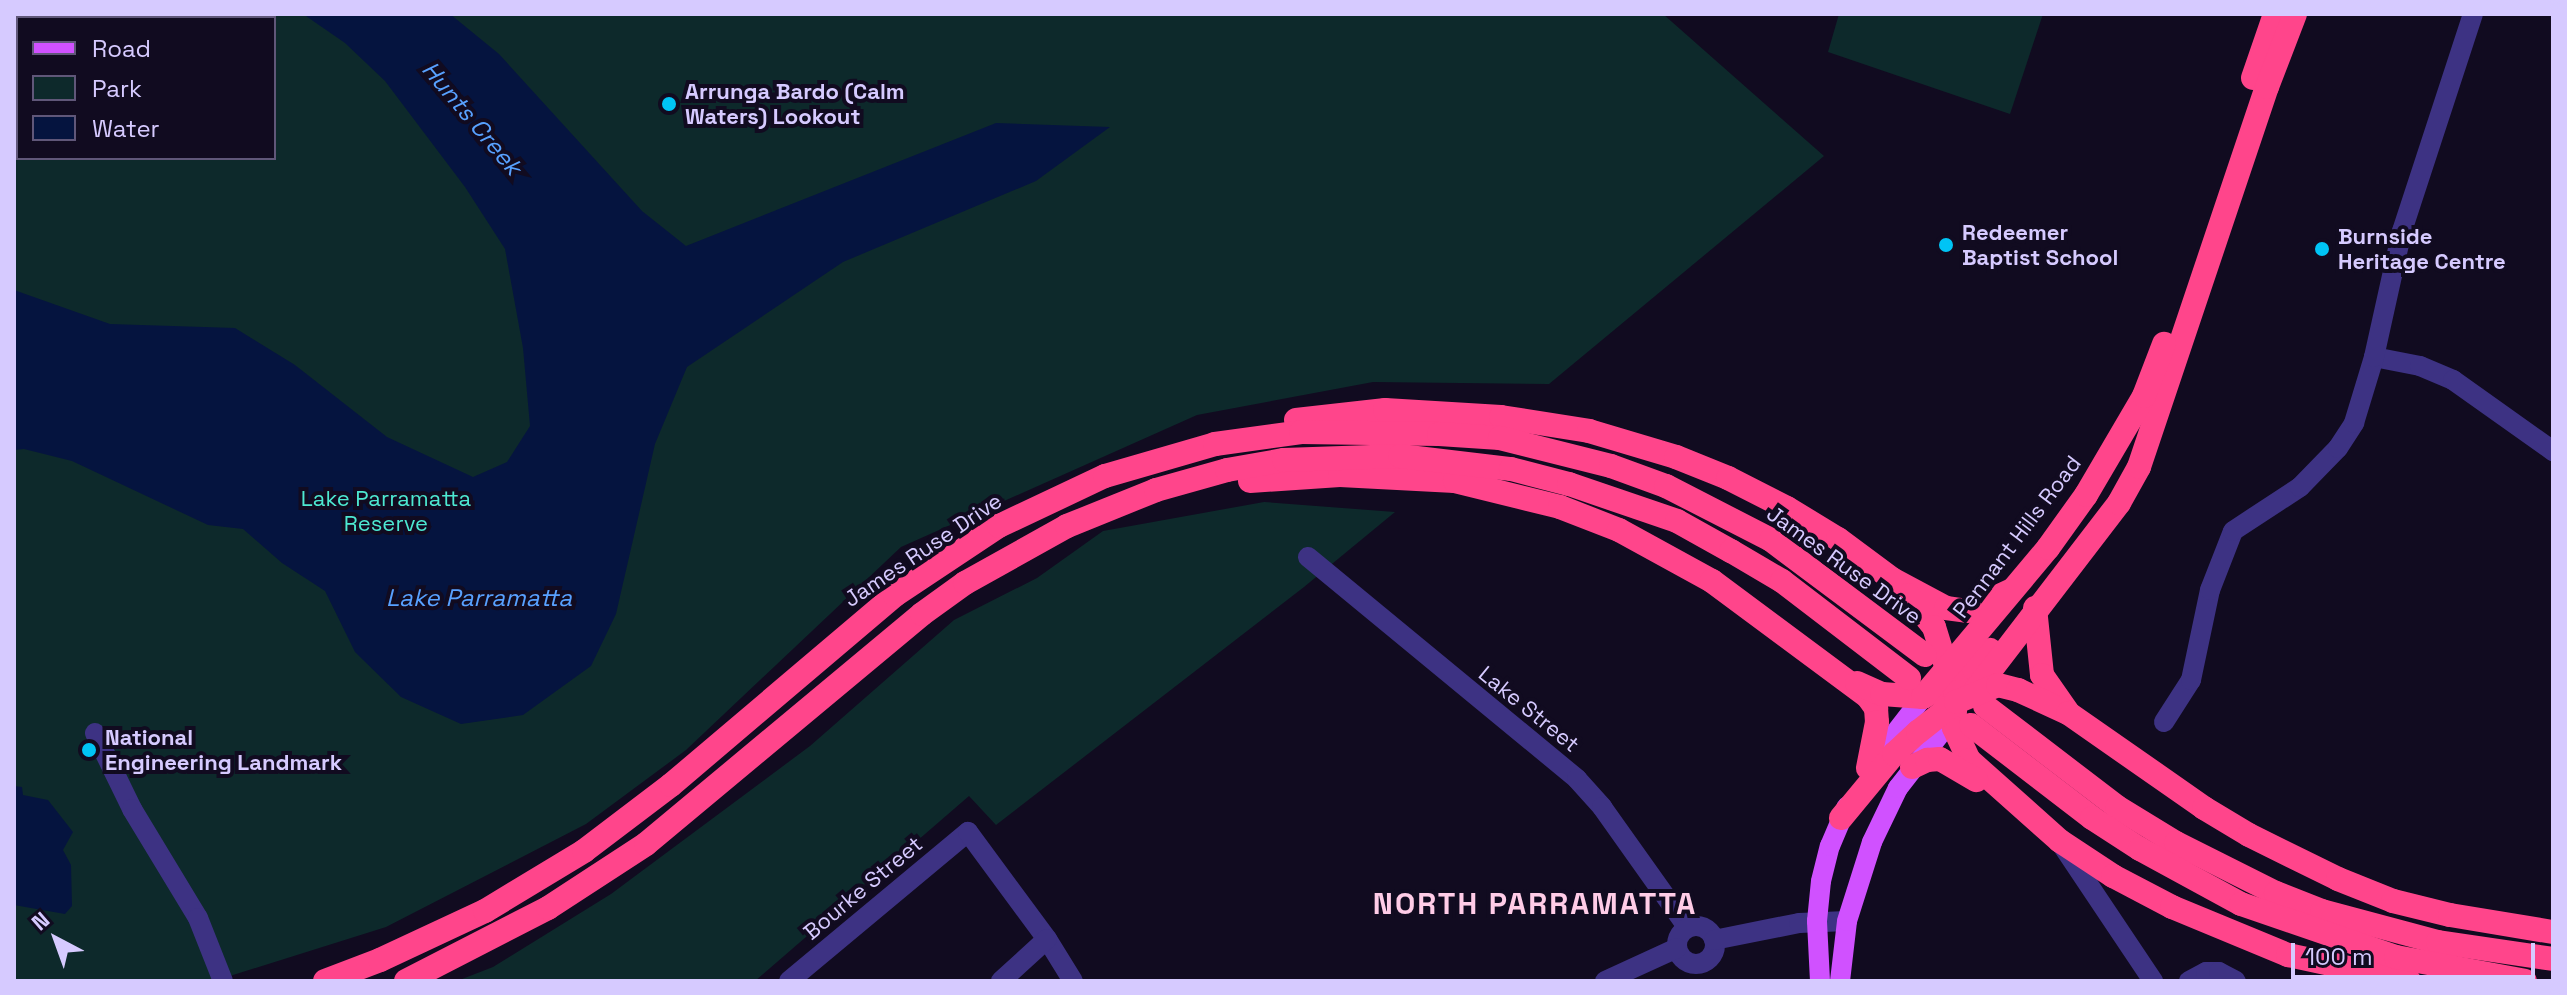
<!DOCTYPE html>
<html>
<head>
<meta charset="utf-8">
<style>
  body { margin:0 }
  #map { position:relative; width:2567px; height:995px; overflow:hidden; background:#110b20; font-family:"Space Grotesk",sans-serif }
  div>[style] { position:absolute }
  .green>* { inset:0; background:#0d292b }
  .water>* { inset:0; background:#05143f }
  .minor>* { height:20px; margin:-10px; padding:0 10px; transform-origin:10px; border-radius:10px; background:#3d3283 }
  .minor>.ring { margin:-10px; padding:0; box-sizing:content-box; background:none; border:20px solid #3d3283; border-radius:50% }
  .major>* { height:20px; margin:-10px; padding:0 10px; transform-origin:10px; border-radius:10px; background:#d051ff }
  .highway>* { height:24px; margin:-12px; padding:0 12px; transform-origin:12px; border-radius:12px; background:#ff458b }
  .dots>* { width:22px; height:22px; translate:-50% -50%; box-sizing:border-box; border:4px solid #110b20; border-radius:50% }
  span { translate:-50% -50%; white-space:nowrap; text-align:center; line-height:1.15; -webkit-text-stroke:8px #110b20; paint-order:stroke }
  .poi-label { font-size:22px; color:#d6caff; font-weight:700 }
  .left { translate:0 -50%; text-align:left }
  .park-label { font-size:22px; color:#4de8d1 }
  .street-label { font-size:22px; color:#d6caff }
  .water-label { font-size:24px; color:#58a1ff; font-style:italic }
  .district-label { font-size:30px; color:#ffcce7; font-weight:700; letter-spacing:2px }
  .frame { position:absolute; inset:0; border:16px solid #d6caff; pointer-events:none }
  .legend { position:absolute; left:16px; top:16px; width:260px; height:144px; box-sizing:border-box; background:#110b20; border:2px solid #605779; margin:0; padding:10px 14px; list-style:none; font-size:24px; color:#d6caff }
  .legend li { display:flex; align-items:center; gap:16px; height:40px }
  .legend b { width:40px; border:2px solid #605779 }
  .north { position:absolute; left:16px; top:899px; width:80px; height:80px; -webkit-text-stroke:6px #110b20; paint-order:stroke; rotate:319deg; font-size:22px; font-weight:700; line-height:32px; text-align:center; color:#d6caff }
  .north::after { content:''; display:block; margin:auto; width:28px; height:36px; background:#d6caff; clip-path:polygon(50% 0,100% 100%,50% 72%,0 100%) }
  .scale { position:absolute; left:2291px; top:943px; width:244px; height:36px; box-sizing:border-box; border:4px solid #d6caff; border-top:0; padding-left:10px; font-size:24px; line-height:28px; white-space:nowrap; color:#d6caff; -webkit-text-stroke:6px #110b20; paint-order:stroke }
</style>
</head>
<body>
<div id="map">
  <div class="green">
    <i style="clip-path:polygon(evenodd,14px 14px,1663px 14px,1824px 156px,1549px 384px,1373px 382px,1197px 415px,901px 547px,686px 750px,586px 824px,386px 927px,214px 981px,14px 981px,14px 14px,18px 18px,274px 18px,274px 158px,18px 158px,18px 18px)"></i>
    <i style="clip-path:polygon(1839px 14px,2043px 14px,2010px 114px,1828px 52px)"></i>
    <i style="clip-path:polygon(1264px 502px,1395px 512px,1304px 587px,996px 825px,969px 796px,755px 981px,457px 981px,493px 967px,611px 894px,810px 746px,954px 620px,1037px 578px,1103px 531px)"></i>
  </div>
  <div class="water">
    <i style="clip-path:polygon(303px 14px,450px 14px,499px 54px,642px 211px,686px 246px,996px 123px,1110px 127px,1036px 181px,843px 262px,687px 367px,655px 444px,616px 614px,591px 666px,523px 715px,461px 724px,401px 697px,355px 652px,325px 591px,282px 563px,243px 529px,208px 525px,72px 461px,24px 449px,14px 450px,14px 290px,110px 324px,235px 328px,295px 365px,387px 437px,473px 477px,507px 462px,530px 426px,523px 348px,505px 249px,465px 187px,385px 81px,345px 43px)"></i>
    <i style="clip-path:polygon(14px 786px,22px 787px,23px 795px,48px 800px,73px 832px,63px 850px,71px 865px,72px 906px,65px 914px,14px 905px)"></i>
  </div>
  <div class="minor">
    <i style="left:2374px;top:357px;width:47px;rotate:11.1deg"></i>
    <i style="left:2420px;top:366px;width:36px;rotate:23deg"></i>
    <i style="left:2453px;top:380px;width:123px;rotate:35.4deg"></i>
    <i style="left:1308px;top:557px;width:349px;rotate:39.5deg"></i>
    <i style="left:1577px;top:779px;width:38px;rotate:48deg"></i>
    <i style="left:1602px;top:807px;width:148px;rotate:54.6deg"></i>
    <i style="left:2164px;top:722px;width:50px;rotate:-57.3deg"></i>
    <i style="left:2191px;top:680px;width:92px;rotate:-78.1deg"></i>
    <i style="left:2210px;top:590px;width:63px;rotate:-68.7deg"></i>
    <i style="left:2233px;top:531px;width:80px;rotate:-33.3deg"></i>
    <i style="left:2300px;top:487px;width:54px;rotate:-45.7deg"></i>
    <i style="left:2338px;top:448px;width:30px;rotate:-57deg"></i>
    <i style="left:2354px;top:423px;width:69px;rotate:-73.1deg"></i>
    <i style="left:2374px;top:357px;width:129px;rotate:-77.5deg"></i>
    <i style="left:2402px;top:231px;width:228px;rotate:-71.9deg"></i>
    <i style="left:95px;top:733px;width:85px;rotate:64deg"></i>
    <i style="left:132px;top:809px;width:127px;rotate:58.8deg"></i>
    <i style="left:198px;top:918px;width:68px;rotate:68.4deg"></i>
    <i style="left:2062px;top:845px;width:164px;rotate:56.2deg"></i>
    <i class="ring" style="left:1677px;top:926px;width:18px;height:18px"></i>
    <i style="left:1714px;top:940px;width:87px;rotate:-11.3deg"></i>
    <i style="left:1799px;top:923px;width:48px;rotate:-2.4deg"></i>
    <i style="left:789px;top:981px;width:233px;rotate:-39.8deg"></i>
    <i style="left:968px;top:832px;width:133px;rotate:53.6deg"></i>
    <i style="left:1047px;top:939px;width:49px;rotate:58.2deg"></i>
    <i style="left:1001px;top:981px;width:62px;rotate:-42.4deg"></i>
    <i style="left:1605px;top:981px;width:79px;rotate:-24.6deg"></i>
    <i style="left:2189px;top:981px;width:19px;rotate:-28deg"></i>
    <i style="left:2206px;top:972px;width:13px"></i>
    <i style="left:2219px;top:972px;width:19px;rotate:28deg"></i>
  </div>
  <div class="major">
    <i style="left:1868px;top:768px;width:90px;rotate:-52.2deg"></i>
    <i style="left:1820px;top:981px;width:60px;rotate:-92.9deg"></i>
    <i style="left:1817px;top:921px;width:40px;rotate:-84.3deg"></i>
    <i style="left:1821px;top:881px;width:36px;rotate:-76deg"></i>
    <i style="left:1830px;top:846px;width:43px;rotate:-67deg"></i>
    <i style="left:1840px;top:981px;width:60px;rotate:-83.3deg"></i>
    <i style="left:1847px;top:921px;width:83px;rotate:-72.4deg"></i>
    <i style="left:1872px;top:842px;width:60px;rotate:-64.3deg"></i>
    <i style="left:1898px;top:788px;width:93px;rotate:-52deg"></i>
  </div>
  <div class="highway">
    <i style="left:2253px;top:78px;width:68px;rotate:-71deg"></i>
    <i style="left:1296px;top:420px;width:90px;rotate:-6.4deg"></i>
    <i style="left:1385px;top:410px;width:116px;rotate:3.5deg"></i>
    <i style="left:1501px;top:417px;width:89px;rotate:9deg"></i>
    <i style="left:1589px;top:431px;width:91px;rotate:16.6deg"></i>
    <i style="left:1676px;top:457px;width:56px;rotate:22deg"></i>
    <i style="left:1728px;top:478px;width:66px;rotate:27deg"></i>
    <i style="left:1787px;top:508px;width:60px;rotate:31.3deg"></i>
    <i style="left:1838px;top:539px;width:67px;rotate:36.5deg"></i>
    <i style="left:1892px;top:579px;width:61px;rotate:28.2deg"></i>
    <i style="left:1946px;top:608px;width:21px;rotate:8deg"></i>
    <i style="left:1967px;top:611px;width:50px;rotate:-25deg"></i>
    <i style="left:1250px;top:481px;width:90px;rotate:-3.8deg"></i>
    <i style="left:1340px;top:475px;width:115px;rotate:3deg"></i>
    <i style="left:1455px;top:481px;width:108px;rotate:13.9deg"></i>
    <i style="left:1560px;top:507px;width:63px;rotate:21.3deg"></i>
    <i style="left:1619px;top:530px;width:106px;rotate:28.7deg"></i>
    <i style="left:1712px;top:581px;width:194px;rotate:36.6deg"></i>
    <i style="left:1868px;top:697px;width:14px;rotate:54deg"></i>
    <i style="left:1876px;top:708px;width:14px;rotate:86deg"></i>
    <i style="left:1877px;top:722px;width:47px;rotate:101.1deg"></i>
    <i style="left:1908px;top:595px;width:41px;rotate:50.9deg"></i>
    <i style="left:1934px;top:627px;width:44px;rotate:72.8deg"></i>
    <i style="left:1947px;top:669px;width:10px;rotate:96deg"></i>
    <i style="left:2035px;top:608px;width:67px;rotate:84deg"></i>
    <i style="left:2042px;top:675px;width:44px;rotate:55.2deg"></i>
    <i style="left:1857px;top:683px;width:27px;rotate:24deg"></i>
    <i style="left:1882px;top:694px;width:41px;rotate:4.2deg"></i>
    <i style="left:1923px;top:697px;width:58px;rotate:-28.8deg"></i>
    <i style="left:1974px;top:669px;width:25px;rotate:-50deg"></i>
    <i style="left:1956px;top:692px;width:36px;rotate:93deg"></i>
    <i style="left:1954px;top:728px;width:35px;rotate:65deg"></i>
    <i style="left:1969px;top:760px;width:122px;rotate:41.7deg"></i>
    <i style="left:2060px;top:841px;width:64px;rotate:33.4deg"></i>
    <i style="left:2113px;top:876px;width:67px;rotate:27.7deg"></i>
    <i style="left:2172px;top:907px;width:126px;rotate:22.5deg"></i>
    <i style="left:2288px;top:955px;width:124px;rotate:12.1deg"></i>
    <i style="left:1974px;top:692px;width:238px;rotate:-52.5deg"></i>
    <i style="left:2119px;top:503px;width:41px;rotate:-60.9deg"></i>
    <i style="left:2139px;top:467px;width:401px;rotate:-71.4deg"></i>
    <i style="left:2267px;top:87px;width:78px;rotate:-69deg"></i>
    <i style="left:1923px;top:697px;width:194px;rotate:-50deg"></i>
    <i style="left:2048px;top:548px;width:65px;rotate:-54.4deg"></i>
    <i style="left:2086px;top:495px;width:115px;rotate:-59.6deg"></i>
    <i style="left:2144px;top:396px;width:56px;rotate:-69deg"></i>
    <i style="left:1985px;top:706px;width:166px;rotate:37.4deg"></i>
    <i style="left:2117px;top:807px;width:69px;rotate:31.4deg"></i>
    <i style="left:2176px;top:843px;width:112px;rotate:26.6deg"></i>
    <i style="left:2276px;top:893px;width:49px;rotate:21.4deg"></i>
    <i style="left:2322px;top:911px;width:120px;rotate:15deg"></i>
    <i style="left:2438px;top:942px;width:116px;rotate:8.4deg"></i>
    <i style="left:1971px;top:725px;width:153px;rotate:37.5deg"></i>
    <i style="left:2092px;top:818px;width:57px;rotate:32.9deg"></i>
    <i style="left:2140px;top:849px;width:115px;rotate:28.6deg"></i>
    <i style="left:2241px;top:904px;width:164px;rotate:18.9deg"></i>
    <i style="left:2396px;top:957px;width:131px;rotate:10.5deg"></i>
    <i style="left:1912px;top:767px;width:17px;rotate:-25deg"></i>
    <i style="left:1927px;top:760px;width:13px;rotate:-4deg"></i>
    <i style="left:1940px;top:759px;width:42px;rotate:30.3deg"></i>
    <i style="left:1841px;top:818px;width:83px;rotate:-50.4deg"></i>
    <i style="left:1894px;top:754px;width:33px;rotate:-43deg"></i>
    <i style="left:1918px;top:732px;width:48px;rotate:-38.3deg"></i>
    <i style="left:1956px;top:702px;width:45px;rotate:-22deg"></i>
    <i style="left:1998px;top:685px;width:21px;rotate:14deg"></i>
    <i style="left:2018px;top:690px;width:55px;rotate:24.7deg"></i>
    <i style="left:2068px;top:713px;width:166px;rotate:34.9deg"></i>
    <i style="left:2204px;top:808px;width:52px;rotate:31deg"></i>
    <i style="left:2249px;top:835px;width:99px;rotate:26.3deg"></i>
    <i style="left:2338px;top:879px;width:59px;rotate:21.8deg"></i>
    <i style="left:2393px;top:901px;width:59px;rotate:13.8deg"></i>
    <i style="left:2450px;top:915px;width:104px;rotate:9.4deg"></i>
    <i style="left:325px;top:981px;width:59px;rotate:-20.9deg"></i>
    <i style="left:380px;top:960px;width:116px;rotate:-25deg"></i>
    <i style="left:485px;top:911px;width:116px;rotate:-31.2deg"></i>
    <i style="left:584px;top:851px;width:109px;rotate:-37.2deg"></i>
    <i style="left:671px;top:785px;width:294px;rotate:-40.3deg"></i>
    <i style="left:895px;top:595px;width:125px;rotate:-33.6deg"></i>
    <i style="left:999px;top:526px;width:117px;rotate:-25.3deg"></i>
    <i style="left:1105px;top:476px;width:115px;rotate:-16.2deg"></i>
    <i style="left:1215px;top:444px;width:87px;rotate:-7.9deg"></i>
    <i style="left:1301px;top:432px;width:138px;rotate:0.8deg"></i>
    <i style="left:1439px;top:434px;width:61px;rotate:3.8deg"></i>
    <i style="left:1500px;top:438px;width:114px;rotate:14.2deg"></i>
    <i style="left:1611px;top:466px;width:59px;rotate:20deg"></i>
    <i style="left:1666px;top:486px;width:118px;rotate:27.2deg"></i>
    <i style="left:1771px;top:540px;width:192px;rotate:36.8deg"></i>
    <i style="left:406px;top:981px;width:160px;rotate:-27.2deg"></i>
    <i style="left:548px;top:908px;width:117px;rotate:-33.1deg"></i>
    <i style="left:646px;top:844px;width:359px;rotate:-39.8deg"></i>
    <i style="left:922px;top:614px;width:53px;rotate:-35.8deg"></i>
    <i style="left:965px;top:583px;width:117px;rotate:-29.2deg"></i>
    <i style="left:1067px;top:526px;width:96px;rotate:-22deg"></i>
    <i style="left:1156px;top:490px;width:74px;rotate:-15.7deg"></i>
    <i style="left:1227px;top:470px;width:58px;rotate:-10deg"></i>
    <i style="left:1284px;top:460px;width:116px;rotate:-2deg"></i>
    <i style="left:1400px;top:456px;width:112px;rotate:6.7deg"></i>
    <i style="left:1511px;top:469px;width:60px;rotate:14.5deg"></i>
    <i style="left:1569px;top:484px;width:114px;rotate:18.9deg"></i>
    <i style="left:1677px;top:521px;width:62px;rotate:29.1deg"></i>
    <i style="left:1731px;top:551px;width:59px;rotate:30.5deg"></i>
    <i style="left:1782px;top:581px;width:160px;rotate:37.4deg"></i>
  </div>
  <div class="dots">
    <i style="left:669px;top:104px;background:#00c4f5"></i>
    <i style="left:1946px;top:245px;background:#00c4f5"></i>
    <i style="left:2322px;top:249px;background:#00c4f5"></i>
    <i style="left:89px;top:750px;background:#00c4f5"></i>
  </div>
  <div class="poi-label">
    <span class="left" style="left:685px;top:104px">Arrunga Bardo (Calm<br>Waters) Lookout</span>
    <span class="left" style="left:1962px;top:245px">Redeemer<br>Baptist School</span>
    <span class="left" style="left:2338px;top:249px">Burnside<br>Heritage Centre</span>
    <span class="left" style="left:105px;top:750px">National<br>Engineering Landmark</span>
  </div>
  <div class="park-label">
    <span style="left:386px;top:511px">Lake Parramatta<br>Reserve</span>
  </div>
  <div class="street-label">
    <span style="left:2017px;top:537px;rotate:-53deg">Pennant Hills Road</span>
    <span style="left:923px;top:550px;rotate:-34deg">James Ruse Drive</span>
    <span style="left:1844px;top:565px;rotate:36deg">James Ruse Drive</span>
    <span style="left:1529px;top:709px;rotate:39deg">Lake Street</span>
    <span style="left:863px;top:888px;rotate:-40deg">Bourke Street</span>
  </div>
  <div class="water-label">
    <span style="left:472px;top:118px;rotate:50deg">Hunts Creek</span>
    <span style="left:479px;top:598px">Lake Parramatta</span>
  </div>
  <div class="district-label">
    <span style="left:1535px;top:904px">NORTH PARRAMATTA</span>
  </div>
  <div class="frame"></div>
  <ul class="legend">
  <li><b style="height:10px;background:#d051ff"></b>Road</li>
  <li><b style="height:22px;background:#0d292b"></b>Park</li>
  <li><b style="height:22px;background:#05143f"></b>Water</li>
  </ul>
  <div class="north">N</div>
  <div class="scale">100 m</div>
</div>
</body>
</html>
